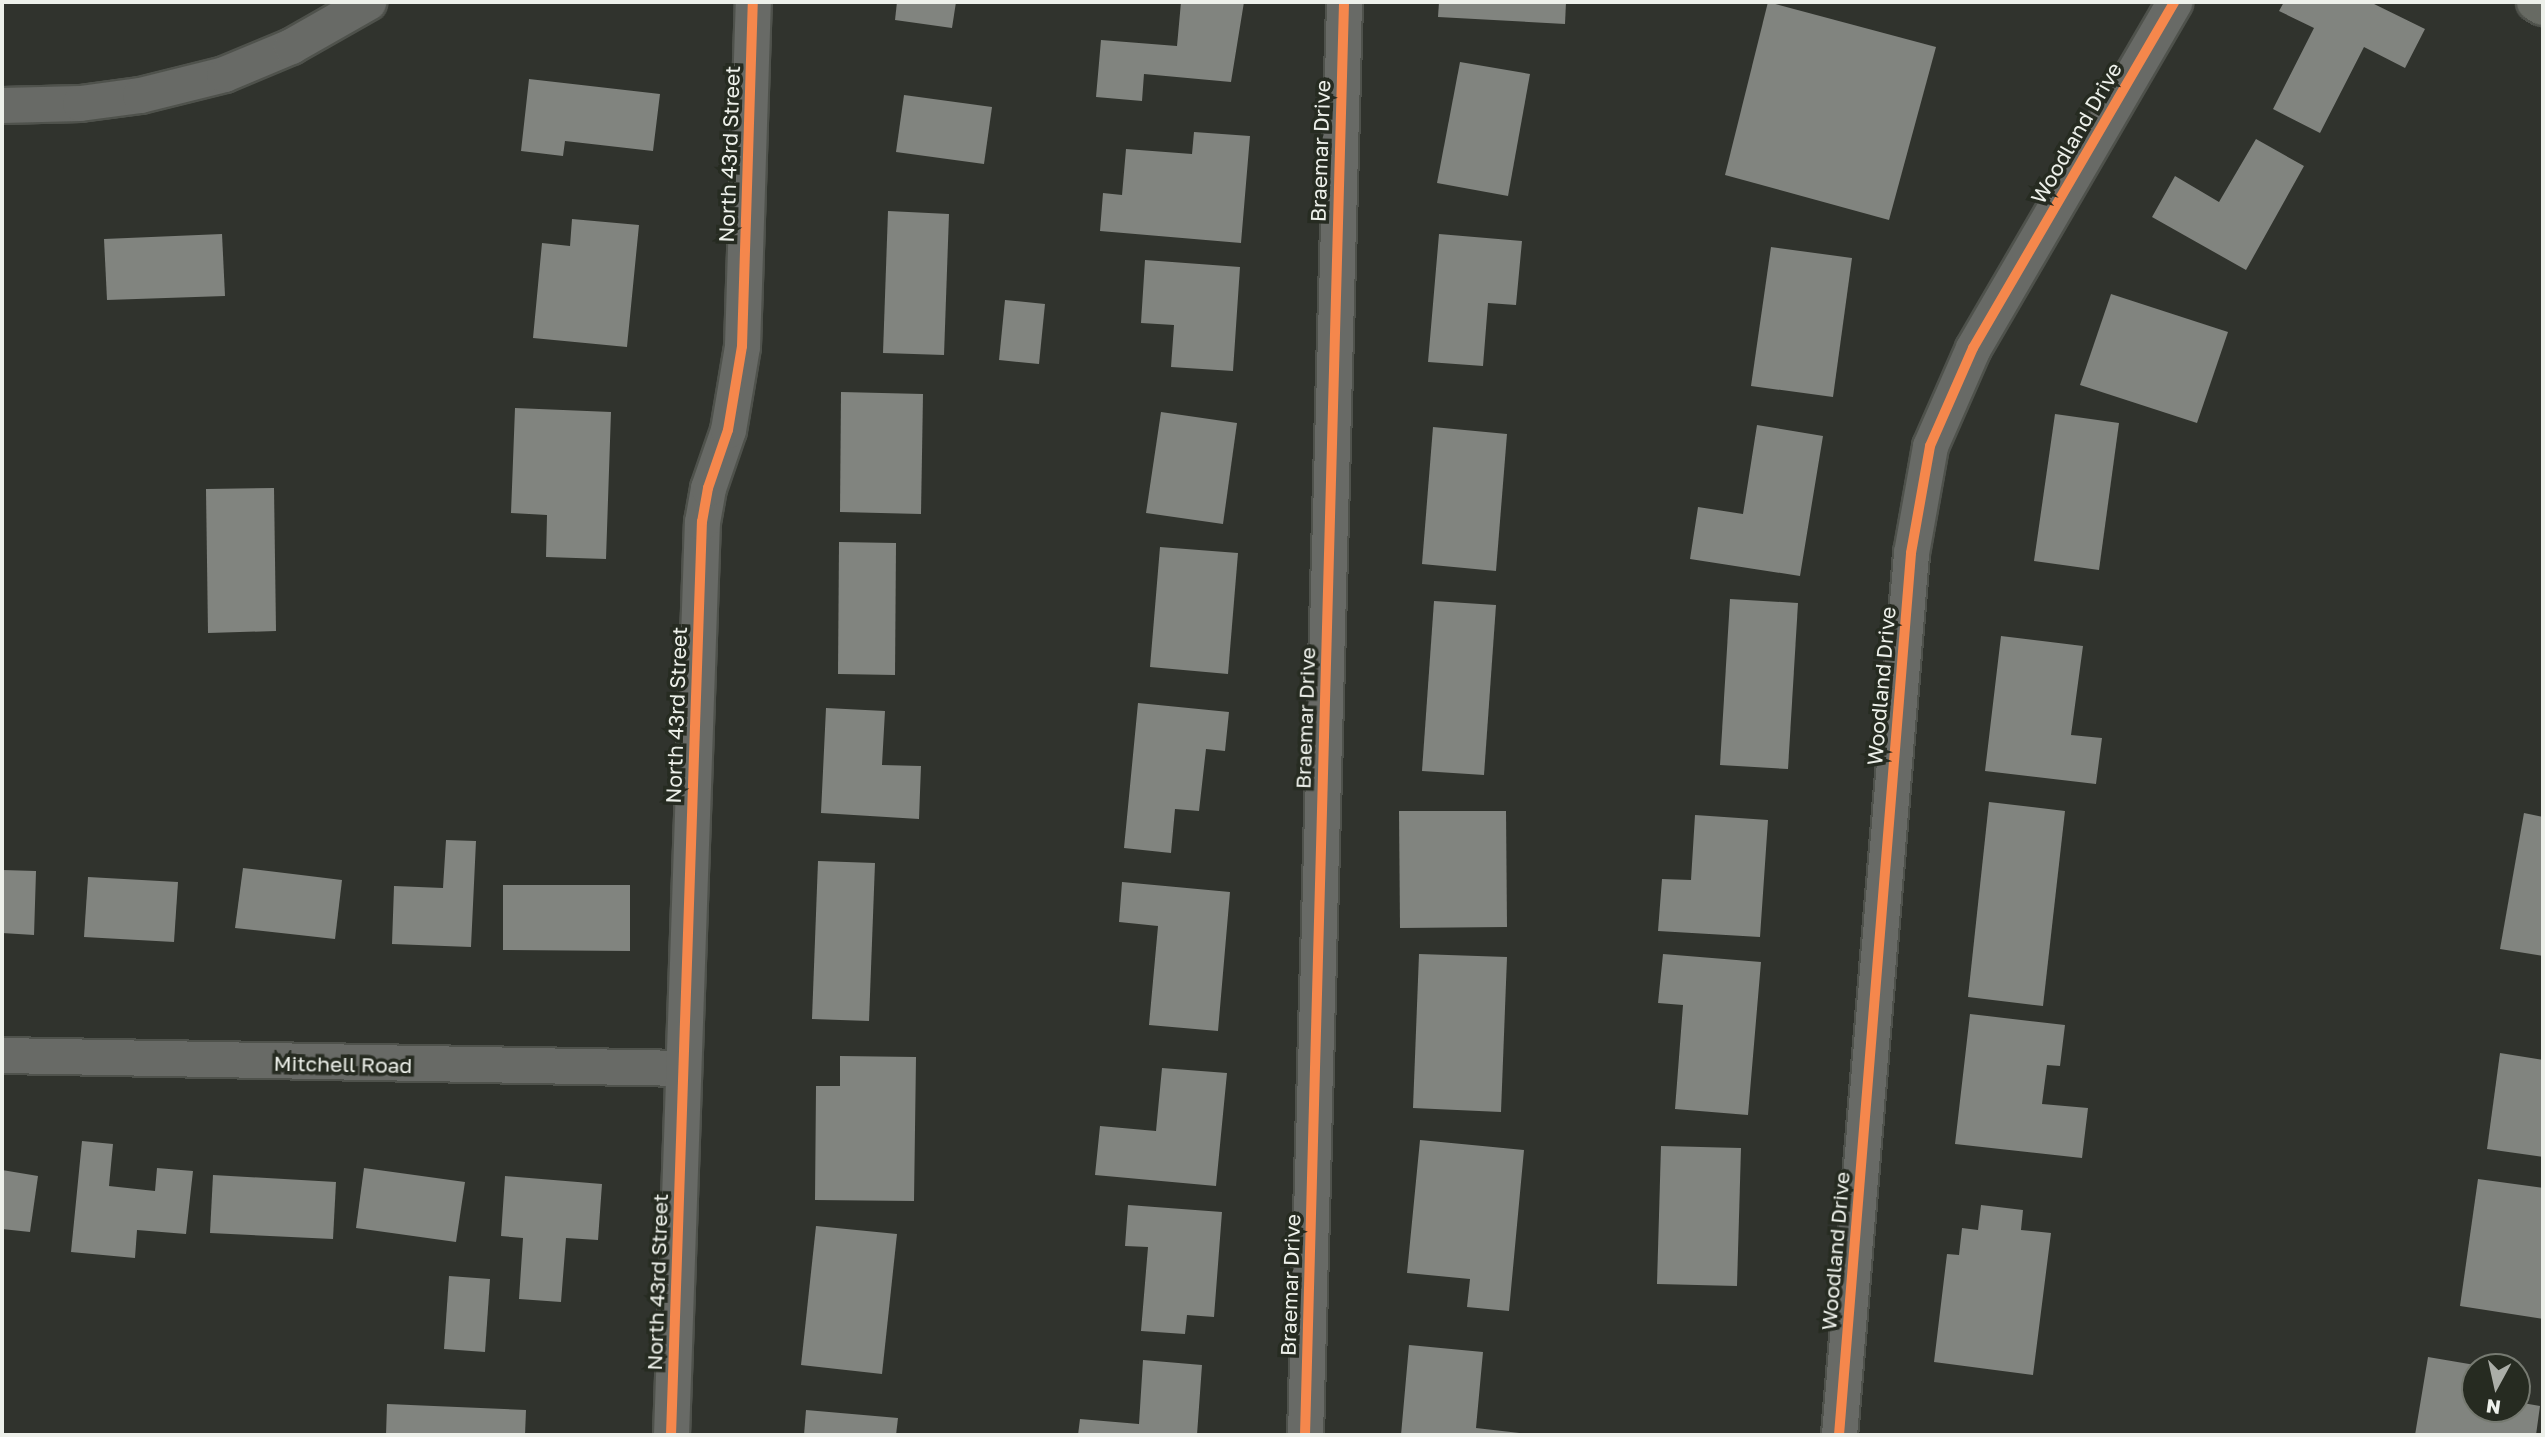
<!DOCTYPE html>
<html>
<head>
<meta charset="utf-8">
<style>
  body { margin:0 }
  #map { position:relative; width:2545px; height:1437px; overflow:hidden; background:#30332d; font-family:"Golos Text",sans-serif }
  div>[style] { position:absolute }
  .building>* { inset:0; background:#81847f }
  .roads { filter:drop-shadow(2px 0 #4f524c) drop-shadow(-2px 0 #4f524c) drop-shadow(0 2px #4f524c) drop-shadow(0 -2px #4f524c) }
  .minor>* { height:35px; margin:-17.5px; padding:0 17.5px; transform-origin:17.5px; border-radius:17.5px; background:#686a66 }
  .secondary>* { height:38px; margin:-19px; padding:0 19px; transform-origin:19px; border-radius:19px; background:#676a63 }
  .cycleway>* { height:10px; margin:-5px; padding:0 5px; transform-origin:5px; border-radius:5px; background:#f5874c }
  span { translate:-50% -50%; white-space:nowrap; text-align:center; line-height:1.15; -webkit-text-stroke:7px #262b21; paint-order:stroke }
  .street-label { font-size:21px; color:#edf0ea }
  .frame { position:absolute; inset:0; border:4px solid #edf0ea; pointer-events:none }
  .north { position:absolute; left:2461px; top:1353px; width:70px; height:70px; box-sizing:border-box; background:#262b21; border:2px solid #767a71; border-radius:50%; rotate:188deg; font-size:19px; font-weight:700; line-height:28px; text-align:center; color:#edf0ea }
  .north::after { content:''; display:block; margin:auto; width:24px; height:32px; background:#abaea8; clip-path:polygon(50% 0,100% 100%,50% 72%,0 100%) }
</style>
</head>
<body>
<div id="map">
  <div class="building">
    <i style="clip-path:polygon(897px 2px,956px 2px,952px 28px,895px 20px)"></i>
    <i style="clip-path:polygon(1181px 2px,1244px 2px,1231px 82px,1144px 74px,1142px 101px,1096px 97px,1101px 40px,1177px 46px)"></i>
    <i style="clip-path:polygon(1439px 2px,1566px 2px,1565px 24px,1438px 17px)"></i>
    <i style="clip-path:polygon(1768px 2px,1936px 47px,1889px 220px,1725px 175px)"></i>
    <i style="clip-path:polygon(2284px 2px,2370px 2px,2425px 29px,2405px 68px,2364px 47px,2320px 133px,2273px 109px,2314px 28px,2279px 11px)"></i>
    <i style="clip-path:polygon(1460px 62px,1530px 74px,1508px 196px,1437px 183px)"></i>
    <i style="clip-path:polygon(529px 79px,660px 94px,653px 151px,565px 141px,563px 156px,521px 151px)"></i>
    <i style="clip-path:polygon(904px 95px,992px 107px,984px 164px,896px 152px)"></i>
    <i style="clip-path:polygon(1194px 132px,1250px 136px,1241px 243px,1100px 231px,1103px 193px,1122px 195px,1126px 149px,1192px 154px)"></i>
    <i style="clip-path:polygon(2256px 139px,2304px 166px,2246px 270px,2152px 217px,2175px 176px,2219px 202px)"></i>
    <i style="clip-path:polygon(888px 211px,949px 214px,944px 355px,883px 353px)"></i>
    <i style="clip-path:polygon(572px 219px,639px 225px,627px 347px,533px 338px,542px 243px,570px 246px)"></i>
    <i style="clip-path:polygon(222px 234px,225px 296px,107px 300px,104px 239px)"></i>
    <i style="clip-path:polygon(1439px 234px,1522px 241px,1516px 305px,1488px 303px,1483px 366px,1428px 362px)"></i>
    <i style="clip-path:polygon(1771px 247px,1852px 258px,1833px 397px,1751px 386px)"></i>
    <i style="clip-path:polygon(1145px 260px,1240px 267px,1233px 371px,1171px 367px,1174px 325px,1141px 323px)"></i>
    <i style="clip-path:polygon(2111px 294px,2228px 332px,2197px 423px,2080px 385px)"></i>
    <i style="clip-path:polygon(1005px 300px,1045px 304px,1039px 364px,999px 360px)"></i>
    <i style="clip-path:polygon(841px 392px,923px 394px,921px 514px,840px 512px)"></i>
    <i style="clip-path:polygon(515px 408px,611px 412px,606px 559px,546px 557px,547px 515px,511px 513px)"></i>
    <i style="clip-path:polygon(1161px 412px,1237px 423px,1223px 524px,1146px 513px)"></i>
    <i style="clip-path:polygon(2055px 414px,2119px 423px,2099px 570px,2034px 561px)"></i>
    <i style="clip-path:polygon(1757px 425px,1823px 436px,1800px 576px,1690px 559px,1698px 507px,1743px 514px)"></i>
    <i style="clip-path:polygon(1433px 427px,1507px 434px,1496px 571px,1422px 564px)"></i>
    <i style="clip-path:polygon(274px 488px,276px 631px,208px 633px,206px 489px)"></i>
    <i style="clip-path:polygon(839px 542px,896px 543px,895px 675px,838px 674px)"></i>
    <i style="clip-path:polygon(1160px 547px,1238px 553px,1228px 674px,1150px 667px)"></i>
    <i style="clip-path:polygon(1730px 599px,1798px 603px,1788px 769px,1720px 765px)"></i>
    <i style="clip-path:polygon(1434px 601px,1496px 605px,1484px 775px,1422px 771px)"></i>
    <i style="clip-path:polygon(2001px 636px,2083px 646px,2071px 735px,2102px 738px,2096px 784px,1985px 771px)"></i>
    <i style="clip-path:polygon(1138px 703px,1229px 712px,1225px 751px,1206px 749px,1199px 811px,1175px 809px,1171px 853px,1124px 848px)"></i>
    <i style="clip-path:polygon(826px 708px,885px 711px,882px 765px,921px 766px,919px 819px,821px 813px)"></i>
    <i style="clip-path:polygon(1989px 802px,2065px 811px,2043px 1006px,1968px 997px)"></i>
    <i style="clip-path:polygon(1399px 811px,1506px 811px,1507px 927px,1400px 928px)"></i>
    <i style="clip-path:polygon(2524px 813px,2543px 817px,2543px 956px,2500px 949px)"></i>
    <i style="clip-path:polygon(1695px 815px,1768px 820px,1760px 937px,1658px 931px,1662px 879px,1691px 880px)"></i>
    <i style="clip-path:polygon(446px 840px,476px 841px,471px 947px,392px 944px,394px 886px,443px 888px)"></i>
    <i style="clip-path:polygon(818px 861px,875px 863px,869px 1021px,812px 1019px)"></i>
    <i style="clip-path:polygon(243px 868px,342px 880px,335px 939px,235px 928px)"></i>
    <i style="clip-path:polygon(2px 870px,36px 871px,34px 935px,2px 933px)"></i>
    <i style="clip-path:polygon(88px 877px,178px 882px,174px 942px,84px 937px)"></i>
    <i style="clip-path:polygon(1122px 882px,1230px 892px,1218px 1031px,1149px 1025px,1158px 926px,1119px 922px)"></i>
    <i style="clip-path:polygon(503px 885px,630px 885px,630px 951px,503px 950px)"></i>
    <i style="clip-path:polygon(1419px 954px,1507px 957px,1501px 1112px,1413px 1108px)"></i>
    <i style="clip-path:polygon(1663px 954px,1761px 962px,1748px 1115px,1675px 1109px,1683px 1005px,1658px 1003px)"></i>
    <i style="clip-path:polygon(1970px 1014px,2065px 1025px,2060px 1066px,2047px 1065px,2042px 1104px,2088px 1108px,2082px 1158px,1955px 1144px)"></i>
    <i style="clip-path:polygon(2500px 1053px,2543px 1060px,2543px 1157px,2487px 1149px)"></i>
    <i style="clip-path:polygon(840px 1056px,916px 1057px,914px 1201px,815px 1200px,816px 1086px,840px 1086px)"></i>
    <i style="clip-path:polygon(1162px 1068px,1227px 1073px,1216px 1186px,1095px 1175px,1100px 1126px,1156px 1131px)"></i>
    <i style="clip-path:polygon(1420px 1140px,1524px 1150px,1509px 1311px,1467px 1307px,1470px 1279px,1407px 1273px)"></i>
    <i style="clip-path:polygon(82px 1141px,113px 1144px,109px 1186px,155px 1191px,157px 1168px,193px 1171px,186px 1234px,137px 1230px,135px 1258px,71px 1252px)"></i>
    <i style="clip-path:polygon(1661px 1146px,1741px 1148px,1737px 1286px,1657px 1284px)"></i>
    <i style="clip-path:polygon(364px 1168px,465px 1182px,456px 1242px,356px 1228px)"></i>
    <i style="clip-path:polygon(2px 1170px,38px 1176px,30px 1232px,2px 1229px)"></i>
    <i style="clip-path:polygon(213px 1175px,336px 1182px,333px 1239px,210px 1233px)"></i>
    <i style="clip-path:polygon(505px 1176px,602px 1184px,598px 1240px,566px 1238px,561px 1302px,519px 1299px,523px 1238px,501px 1236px)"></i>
    <i style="clip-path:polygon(2478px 1179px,2543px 1188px,2543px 1319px,2460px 1306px)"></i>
    <i style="clip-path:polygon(1128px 1205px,1222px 1212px,1214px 1317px,1187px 1315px,1185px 1334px,1141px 1331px,1148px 1247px,1125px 1246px)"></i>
    <i style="clip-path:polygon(1981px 1205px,2023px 1210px,2021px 1230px,2051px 1233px,2033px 1375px,1934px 1362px,1947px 1254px,1959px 1255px,1962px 1228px,1978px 1230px)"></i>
    <i style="clip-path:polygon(816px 1226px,897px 1234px,882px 1374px,801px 1365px)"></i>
    <i style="clip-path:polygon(449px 1276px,490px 1279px,485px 1352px,444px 1349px)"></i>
    <i style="clip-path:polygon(1409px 1345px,1483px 1352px,1476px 1428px,1537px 1435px,1401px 1435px)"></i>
    <i style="clip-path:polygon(2428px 1357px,2475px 1365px,2475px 1409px,2517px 1409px,2517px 1402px,2540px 1406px,2536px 1435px,2415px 1435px)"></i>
    <i style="clip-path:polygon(1143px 1360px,1202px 1365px,1197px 1435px,1078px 1435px,1080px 1419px,1139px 1424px)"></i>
    <i style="clip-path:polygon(387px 1404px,526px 1410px,525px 1435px,386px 1435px)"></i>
    <i style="clip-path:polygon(806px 1410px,898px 1418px,896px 1435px,804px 1435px)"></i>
  </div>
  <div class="roads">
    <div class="minor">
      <i style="left:2px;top:105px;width:78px;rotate:-1.5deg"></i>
      <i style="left:80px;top:103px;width:61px;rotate:-7.6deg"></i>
      <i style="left:140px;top:95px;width:87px;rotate:-14deg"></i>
      <i style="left:224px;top:74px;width:73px;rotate:-22.7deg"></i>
      <i style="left:291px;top:46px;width:89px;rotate:-29.7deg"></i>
      <i style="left:2px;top:1055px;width:681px;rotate:1.09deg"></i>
      <i style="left:671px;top:1435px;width:914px;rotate:-88.06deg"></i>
      <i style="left:702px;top:522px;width:35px;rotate:-80deg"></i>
      <i style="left:708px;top:488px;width:61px;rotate:-71deg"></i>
      <i style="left:728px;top:430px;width:85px;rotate:-80.5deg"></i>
      <i style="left:742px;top:346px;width:344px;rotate:-88.2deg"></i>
      <i style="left:1305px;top:1435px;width:1434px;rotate:-88.44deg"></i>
      <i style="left:1839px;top:1435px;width:885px;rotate:-85.33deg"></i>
      <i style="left:1911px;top:553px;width:109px;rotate:-79.9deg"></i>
      <i style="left:1930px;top:446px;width:107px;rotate:-66.3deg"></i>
      <i style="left:1973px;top:348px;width:400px;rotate:-59.8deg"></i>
    </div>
    <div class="secondary">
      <i style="left:2536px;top:2px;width:8px;rotate:30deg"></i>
    </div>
  </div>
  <div class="cycleway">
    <i style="left:671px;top:1435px;width:914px;rotate:-88.06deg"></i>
    <i style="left:702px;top:522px;width:35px;rotate:-80deg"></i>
    <i style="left:708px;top:488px;width:61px;rotate:-71deg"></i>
    <i style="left:728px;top:430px;width:85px;rotate:-80.5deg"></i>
    <i style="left:742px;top:346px;width:344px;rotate:-88.2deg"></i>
    <i style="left:1305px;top:1435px;width:1434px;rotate:-88.44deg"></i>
    <i style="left:1839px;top:1435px;width:885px;rotate:-85.33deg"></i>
    <i style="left:1911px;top:553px;width:109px;rotate:-79.9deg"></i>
    <i style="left:1930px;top:446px;width:107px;rotate:-66.3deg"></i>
    <i style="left:1973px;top:348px;width:400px;rotate:-59.8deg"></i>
  </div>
  <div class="street-label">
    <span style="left:2076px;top:133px;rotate:-60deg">Woodland Drive</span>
    <span style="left:1320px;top:151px;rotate:-88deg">Braemar Drive</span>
    <span style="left:729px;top:154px;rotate:-88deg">North 43rd Street</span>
    <span style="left:1881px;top:686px;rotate:-85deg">Woodland Drive</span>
    <span style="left:676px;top:715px;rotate:-88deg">North 43rd Street</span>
    <span style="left:1305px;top:718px;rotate:-88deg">Braemar Drive</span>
    <span style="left:343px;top:1064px;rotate:1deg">Mitchell Road</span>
    <span style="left:1835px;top:1251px;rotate:-85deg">Woodland Drive</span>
    <span style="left:657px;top:1282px;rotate:-88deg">North 43rd Street</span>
    <span style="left:1290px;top:1285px;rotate:-88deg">Braemar Drive</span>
  </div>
  <div class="frame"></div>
  <div class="north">N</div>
</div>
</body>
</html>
